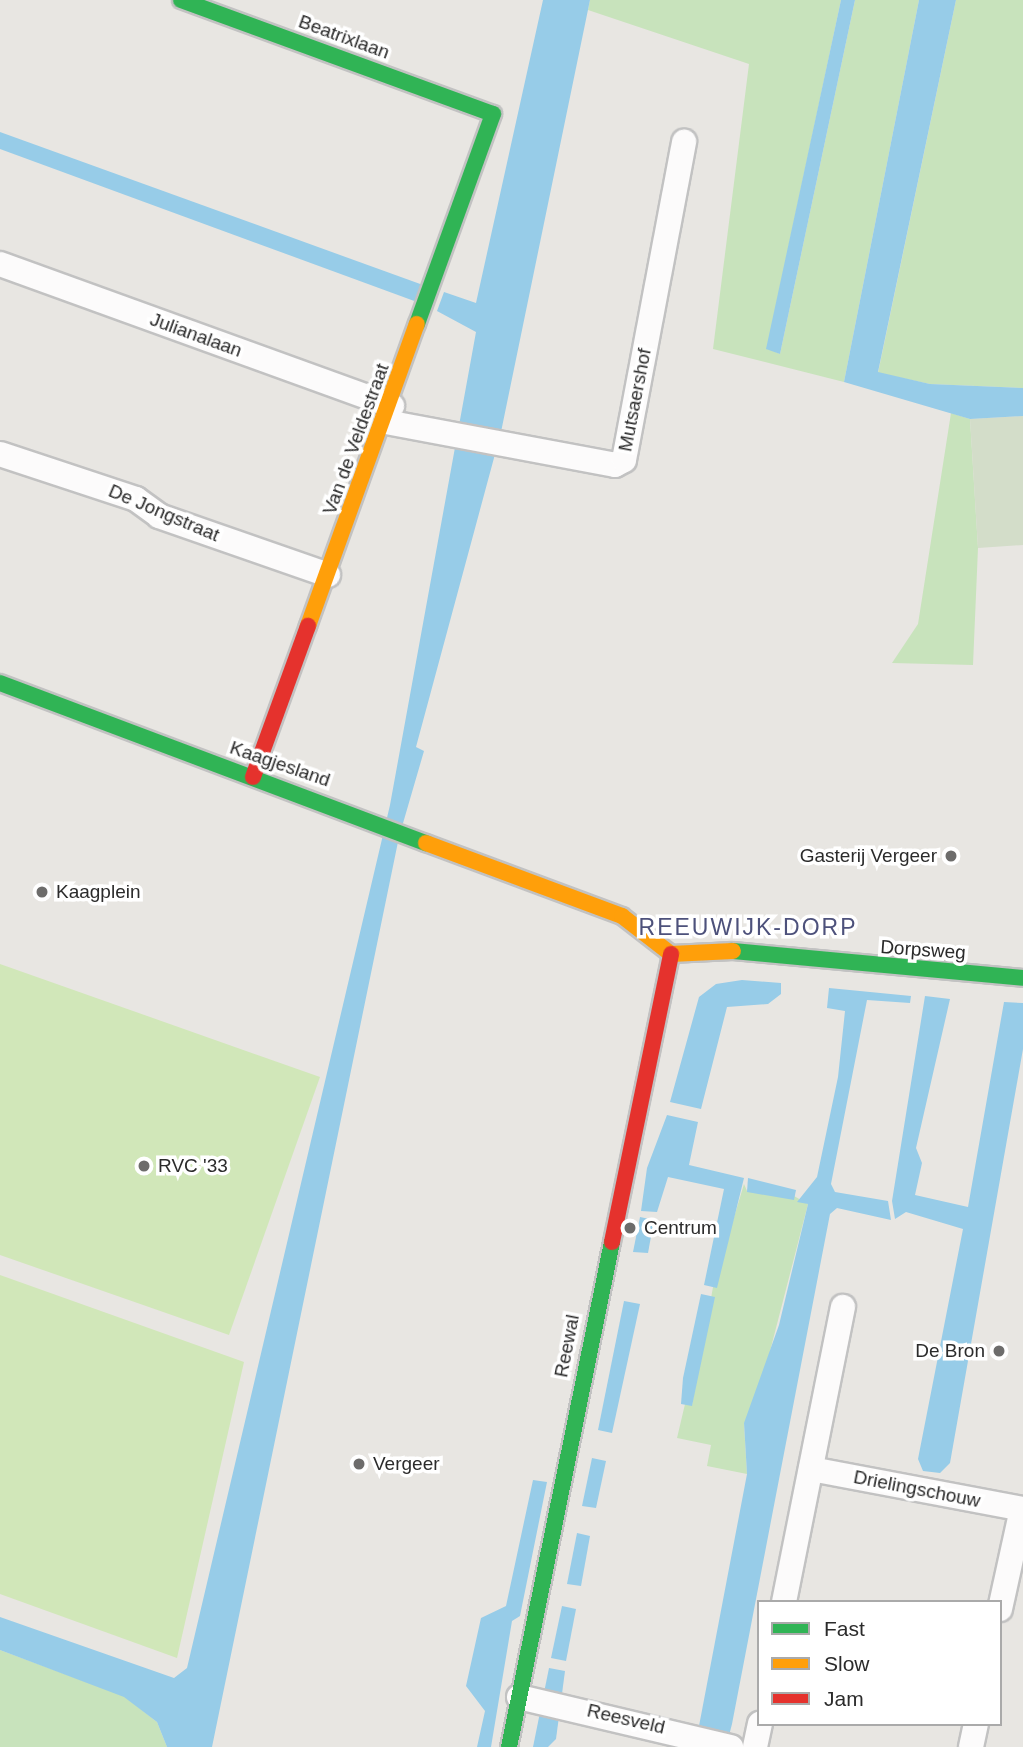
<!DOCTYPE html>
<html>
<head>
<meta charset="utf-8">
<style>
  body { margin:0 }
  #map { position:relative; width:1023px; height:1747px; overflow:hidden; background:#e8e6e2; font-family:Arial,sans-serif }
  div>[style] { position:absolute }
  .green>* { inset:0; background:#c8e3bc }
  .cemetery>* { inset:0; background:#d3ddc9 }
  .pitch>* { inset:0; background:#d1e7b9 }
  .water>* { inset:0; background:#97cce8 }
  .roads { filter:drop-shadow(2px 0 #c2c2c2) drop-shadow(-2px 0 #c2c2c2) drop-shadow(0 2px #c2c2c2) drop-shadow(0 -2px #c2c2c2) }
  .street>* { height:24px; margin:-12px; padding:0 12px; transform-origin:12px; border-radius:12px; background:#fcfbfb }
  .fast>* { height:16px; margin:-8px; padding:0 8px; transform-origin:8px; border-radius:8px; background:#30b455 }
  .slow>* { height:16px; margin:-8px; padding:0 8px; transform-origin:8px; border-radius:8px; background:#ff9f0a }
  .jam>* { height:16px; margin:-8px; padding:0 8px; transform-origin:8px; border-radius:8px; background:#e5322d }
  .dots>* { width:19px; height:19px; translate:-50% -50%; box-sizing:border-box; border:4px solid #fff; border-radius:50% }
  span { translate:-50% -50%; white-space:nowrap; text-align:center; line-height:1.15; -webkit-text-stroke:7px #fff; paint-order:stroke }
  .street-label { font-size:19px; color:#2b2b2b }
  .poi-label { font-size:19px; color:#2b2b2b }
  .right { translate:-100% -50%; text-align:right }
  .left { translate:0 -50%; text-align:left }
  .quarter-label { font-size:23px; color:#4d517b; letter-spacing:2px }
  .legend { position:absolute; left:757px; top:1600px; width:245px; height:126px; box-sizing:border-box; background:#fff; border:2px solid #aaa; margin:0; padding:9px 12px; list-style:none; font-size:21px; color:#2b2b2b }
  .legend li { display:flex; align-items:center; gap:14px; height:35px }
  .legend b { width:35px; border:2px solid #aaa }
</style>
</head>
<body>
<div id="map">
  <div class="green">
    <i style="clip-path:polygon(590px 0,841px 0,767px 348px,780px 354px,855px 0,919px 0,844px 382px,713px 349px,749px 64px,588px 10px)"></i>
    <i style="clip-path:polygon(956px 0,1023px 0,1023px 388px,930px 384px,878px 373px)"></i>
    <i style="clip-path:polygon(951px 413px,970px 419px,978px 548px,973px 665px,892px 663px,918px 624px)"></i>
    <i style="clip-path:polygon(744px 1184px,747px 1191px,794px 1196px,808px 1204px,761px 1386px,744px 1424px,747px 1474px,707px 1466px,711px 1445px,677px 1438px,685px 1404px,692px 1405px,713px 1287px)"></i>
    <i style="clip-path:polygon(0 1650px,124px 1696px,157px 1722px,167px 1747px,0 1747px)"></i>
  </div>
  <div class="cemetery">
    <i style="clip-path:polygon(1023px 416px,1023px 545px,978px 548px,970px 419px)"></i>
  </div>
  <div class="pitch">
    <i style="clip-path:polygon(0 964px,320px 1077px,229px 1335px,0 1255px)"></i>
    <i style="clip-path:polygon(0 1275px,244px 1362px,177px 1658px,0 1594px)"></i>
  </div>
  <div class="water">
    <i style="clip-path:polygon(543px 0,590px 0,501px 432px,416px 747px,424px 751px,399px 837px,212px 1747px,167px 1747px,157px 1722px,124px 1697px,0 1650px,0 1617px,174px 1678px,187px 1668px,390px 805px,476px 332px,437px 311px,444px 292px,476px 303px)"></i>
    <i style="clip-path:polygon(841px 0,855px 0,780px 354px,766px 349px)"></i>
    <i style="clip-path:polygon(919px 0,956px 0,878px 372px,930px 384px,1023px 388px,1023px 416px,970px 419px,844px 382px)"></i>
    <i style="clip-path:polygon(0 132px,423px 285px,417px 302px,0 149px)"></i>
    <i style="clip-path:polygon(742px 980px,781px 983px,781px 994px,768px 1004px,727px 1007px,701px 1109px,670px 1102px,699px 997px,716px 984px)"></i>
    <i style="clip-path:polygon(829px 988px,911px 996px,910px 1003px,867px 1000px,831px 1184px,835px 1192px,888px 1201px,891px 1220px,837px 1208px,830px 1214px,732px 1724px,726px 1747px,695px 1747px,747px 1474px,744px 1423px,779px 1325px,808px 1204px,797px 1202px,817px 1177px,838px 1077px,845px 1011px,827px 1008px)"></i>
    <i style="clip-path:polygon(925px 996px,950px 999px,916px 1148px,922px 1163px,915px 1195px,968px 1207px,1004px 1002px,1023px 1003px,1023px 1049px,950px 1463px,940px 1473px,923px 1471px,918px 1459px,963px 1229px,906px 1212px,895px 1219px,892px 1201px)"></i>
    <i style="clip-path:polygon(667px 1115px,698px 1122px,689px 1165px,744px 1178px,717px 1288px,704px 1285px,724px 1189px,668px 1177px,657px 1212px,641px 1211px,647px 1168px)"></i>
    <i style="clip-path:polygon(748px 1178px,796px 1190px,794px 1200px,747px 1192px)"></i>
    <i style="clip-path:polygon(640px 1217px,654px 1220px,648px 1253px,633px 1252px)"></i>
    <i style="clip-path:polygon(701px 1294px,715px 1297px,692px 1406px,681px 1404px,683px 1378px)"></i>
    <i style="clip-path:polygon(624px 1301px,640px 1304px,612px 1433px,598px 1430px)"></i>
    <i style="clip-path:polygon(592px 1458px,606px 1461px,596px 1508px,582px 1506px)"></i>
    <i style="clip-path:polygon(533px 1480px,547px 1482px,520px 1616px,512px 1621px,491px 1747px,477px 1747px,485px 1711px,466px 1686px,481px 1618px,506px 1606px)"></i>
    <i style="clip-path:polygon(577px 1533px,590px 1536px,581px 1586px,567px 1584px)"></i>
    <i style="clip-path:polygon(562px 1606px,576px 1609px,566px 1661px,551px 1658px)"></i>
    <i style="clip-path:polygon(549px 1668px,565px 1671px,556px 1739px,548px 1747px,533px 1747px)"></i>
  </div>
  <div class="roads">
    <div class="street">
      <i style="left:0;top:264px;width:417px;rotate:19.9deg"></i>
      <i style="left:386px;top:422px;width:233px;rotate:10.6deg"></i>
      <i style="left:615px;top:465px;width:10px;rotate:-29deg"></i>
      <i style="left:624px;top:460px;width:324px;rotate:-79.3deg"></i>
      <i style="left:0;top:454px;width:143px;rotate:18.3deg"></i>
      <i style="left:136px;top:499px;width:29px;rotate:36deg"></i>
      <i style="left:159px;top:516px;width:179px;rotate:19.2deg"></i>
      <i style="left:811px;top:1469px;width:216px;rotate:10.7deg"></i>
      <i style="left:784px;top:1602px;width:301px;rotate:-78.7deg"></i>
      <i style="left:1000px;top:1609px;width:102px;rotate:-77.6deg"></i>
      <i style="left:519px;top:1697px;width:218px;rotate:13.3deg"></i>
      <i style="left:755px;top:1747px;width:24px;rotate:-78deg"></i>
      <i style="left:971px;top:1747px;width:24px;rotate:-78deg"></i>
    </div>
    <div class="fast">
      <i style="left:181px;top:0;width:332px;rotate:20.1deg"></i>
      <i style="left:493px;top:114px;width:223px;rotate:109.9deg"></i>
      <i style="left:0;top:683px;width:455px;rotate:20.6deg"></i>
      <i style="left:733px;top:951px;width:291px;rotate:5.3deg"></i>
      <i style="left:509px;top:1747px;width:515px;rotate:-78.47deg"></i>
    </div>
    <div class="slow">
      <i style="left:308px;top:626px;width:321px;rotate:-70.2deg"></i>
      <i style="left:426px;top:843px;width:209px;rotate:20.4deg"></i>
      <i style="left:622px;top:916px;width:62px;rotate:37.8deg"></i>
      <i style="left:671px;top:954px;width:62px;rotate:-2.8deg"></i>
    </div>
    <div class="jam">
      <i style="left:253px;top:777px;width:161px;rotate:-70deg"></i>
      <i style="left:612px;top:1242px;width:294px;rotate:-78.4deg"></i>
    </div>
  </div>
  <div class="dots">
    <i style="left:951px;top:856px;background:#6d6c6b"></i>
    <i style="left:42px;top:892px;background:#6d6c6b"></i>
    <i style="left:144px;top:1166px;background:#6d6c6b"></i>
    <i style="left:630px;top:1228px;background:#6d6c6b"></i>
    <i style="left:999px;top:1351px;background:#6d6c6b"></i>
    <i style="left:359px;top:1464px;background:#6d6c6b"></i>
  </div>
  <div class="street-label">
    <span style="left:344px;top:37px;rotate:20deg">Beatrixlaan</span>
    <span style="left:196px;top:335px;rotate:20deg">Julianalaan</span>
    <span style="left:635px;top:400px;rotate:-79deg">Mutsaershof</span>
    <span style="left:356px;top:439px;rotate:-70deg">Van de Veldestraat</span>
    <span style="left:164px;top:513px;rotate:23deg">De Jongstraat</span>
    <span style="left:280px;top:764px;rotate:19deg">Kaagjesland</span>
    <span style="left:923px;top:950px;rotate:4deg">Dorpsweg</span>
    <span style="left:567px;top:1346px;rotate:-79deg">Reewal</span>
    <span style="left:917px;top:1489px;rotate:11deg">Drielingschouw</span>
    <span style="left:626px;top:1719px;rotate:13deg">Reesveld</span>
  </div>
  <div class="poi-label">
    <span class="right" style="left:937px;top:856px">Gasterij Vergeer</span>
    <span class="left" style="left:56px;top:892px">Kaagplein</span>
    <span class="left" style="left:158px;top:1166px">RVC '33</span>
    <span class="left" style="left:644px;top:1228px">Centrum</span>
    <span class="right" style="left:985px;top:1351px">De Bron</span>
    <span class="left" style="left:373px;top:1464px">Vergeer</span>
  </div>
  <div class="quarter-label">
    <span style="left:748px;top:927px">REEUWIJK-DORP</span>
  </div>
  <ul class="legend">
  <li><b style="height:9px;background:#30b455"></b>Fast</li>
  <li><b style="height:9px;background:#ff9f0a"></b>Slow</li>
  <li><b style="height:9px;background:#e5322d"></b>Jam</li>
  </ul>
</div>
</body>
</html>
